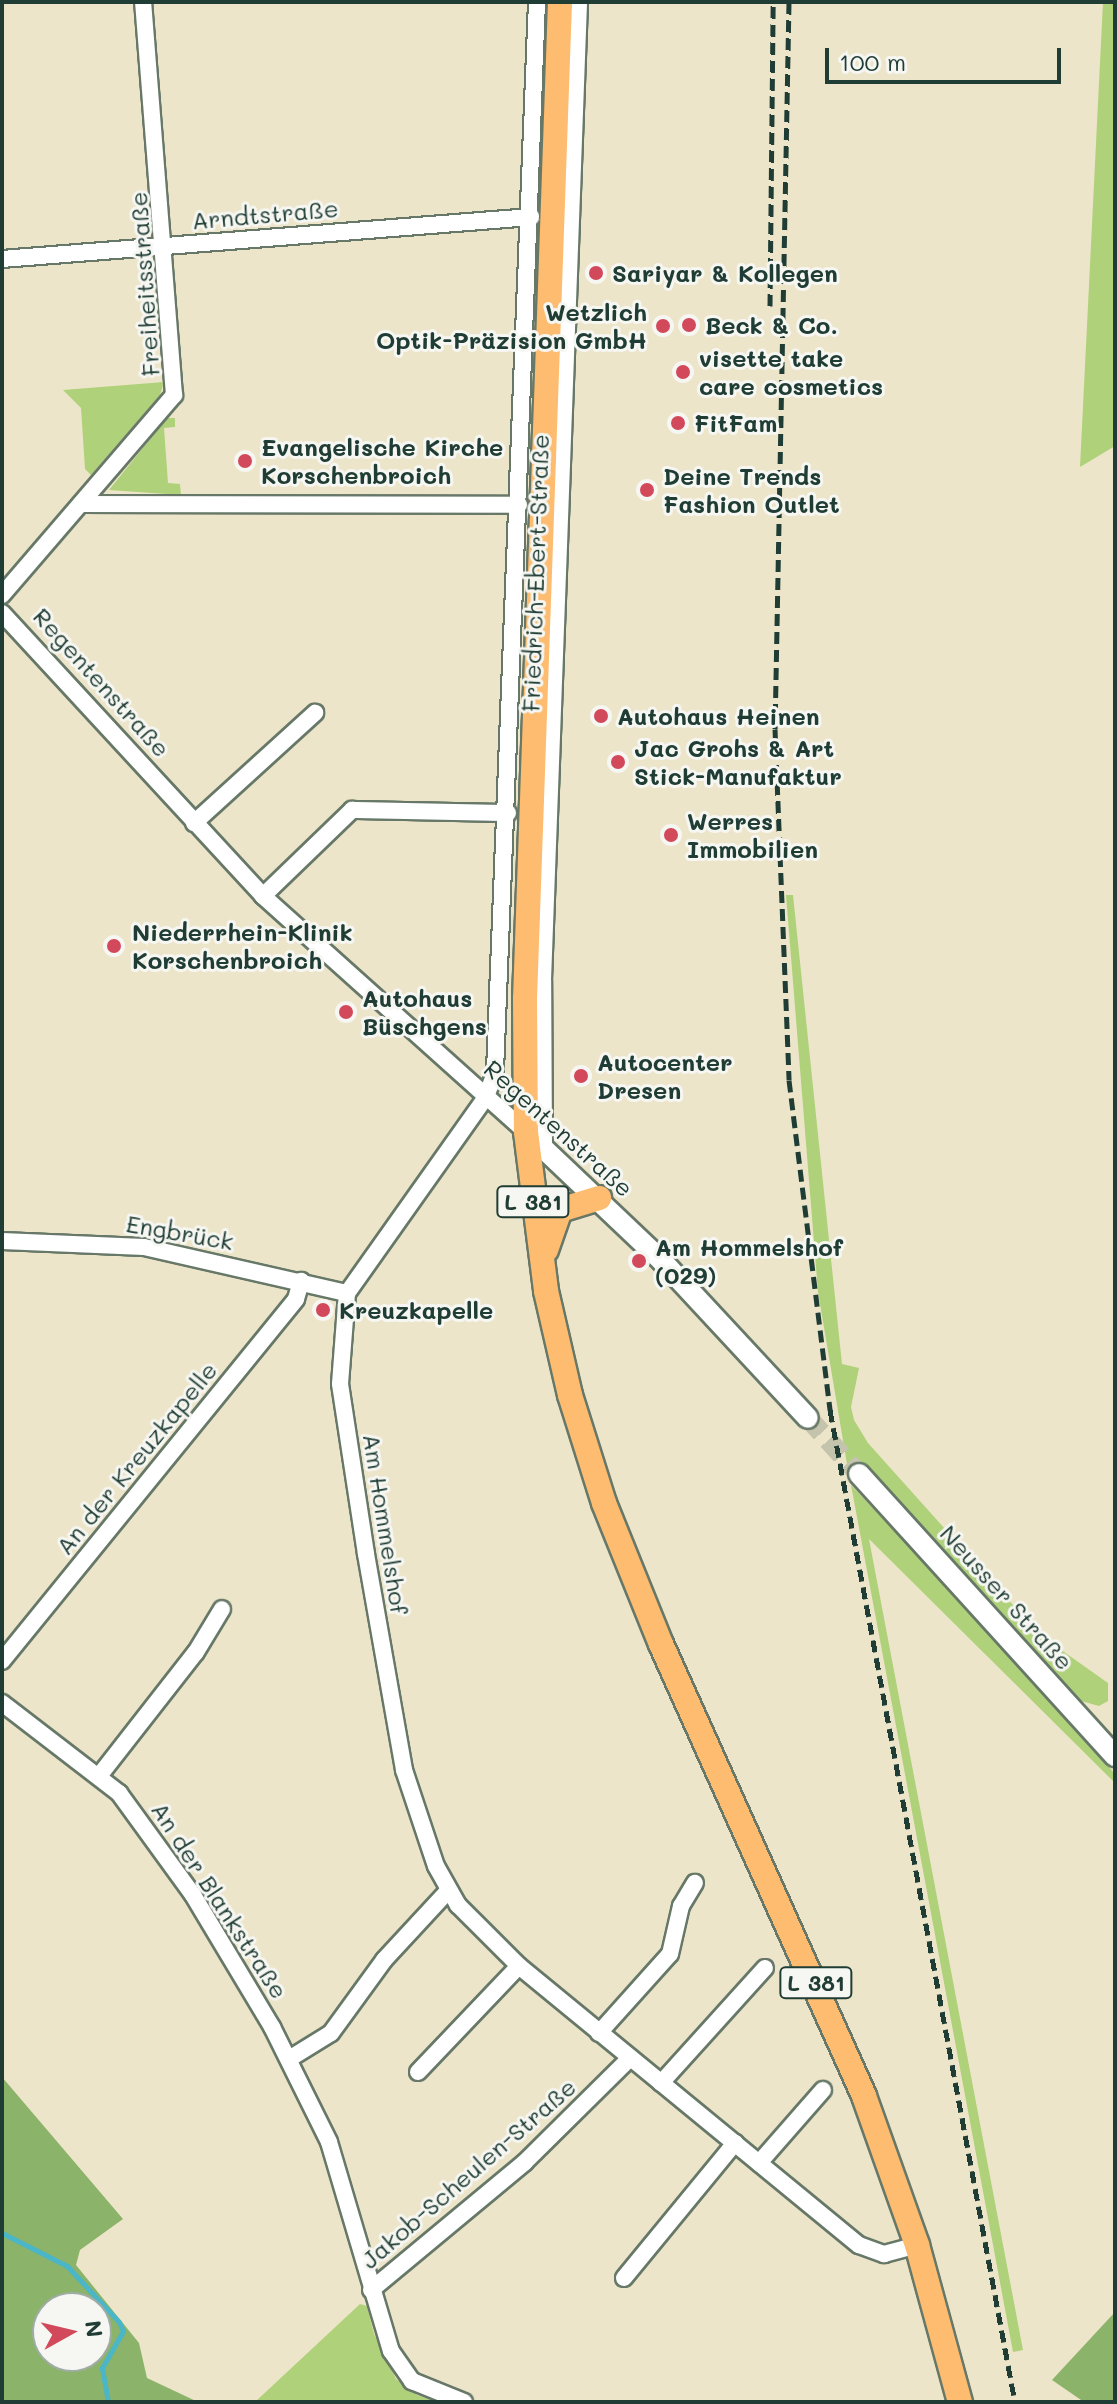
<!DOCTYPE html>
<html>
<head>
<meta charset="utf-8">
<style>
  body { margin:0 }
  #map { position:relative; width:1117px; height:2404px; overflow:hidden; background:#ede5c9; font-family:Mali,sans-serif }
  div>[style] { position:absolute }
  .green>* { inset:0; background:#afd17a }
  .forest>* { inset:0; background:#8bb36a }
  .stream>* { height:5px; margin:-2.5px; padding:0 2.5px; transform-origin:2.5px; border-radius:2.5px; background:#4ab6c7 }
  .tertiary-tunnel>* { height:20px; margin-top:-10px; transform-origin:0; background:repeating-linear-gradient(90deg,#c4c3ab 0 20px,transparent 0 30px) }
  .roads { filter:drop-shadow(2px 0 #677868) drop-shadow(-2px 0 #677868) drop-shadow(0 2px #677868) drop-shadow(0 -2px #677868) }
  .minor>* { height:16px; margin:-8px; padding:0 8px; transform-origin:8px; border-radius:8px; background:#fff }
  .tertiary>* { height:20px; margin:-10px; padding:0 10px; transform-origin:10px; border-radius:10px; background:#fff }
  .primary>* { height:24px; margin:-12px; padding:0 12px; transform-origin:12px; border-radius:12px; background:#fdbc6f }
  .rail>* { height:5px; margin-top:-2.5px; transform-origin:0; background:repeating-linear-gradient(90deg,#1f3d34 0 12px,transparent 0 18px) }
  .dots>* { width:22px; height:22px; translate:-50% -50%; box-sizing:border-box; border:4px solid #f6f6f2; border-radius:50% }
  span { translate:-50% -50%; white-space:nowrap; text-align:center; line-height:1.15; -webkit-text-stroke:6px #f6f6f2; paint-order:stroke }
  .shield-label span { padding:2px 6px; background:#f6f6f2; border:2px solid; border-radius:6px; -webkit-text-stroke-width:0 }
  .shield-label { font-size:22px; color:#1f3d34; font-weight:700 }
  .street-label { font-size:24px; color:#1f3d34 }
  .poi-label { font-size:24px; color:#1f3d34; font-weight:700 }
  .left { translate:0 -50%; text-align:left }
  .right { translate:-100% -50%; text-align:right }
  .frame { position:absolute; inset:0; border:4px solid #1f3d34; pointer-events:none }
  .north { position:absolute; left:32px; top:2292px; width:80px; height:80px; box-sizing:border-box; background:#f6f6f2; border:2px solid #a0aca6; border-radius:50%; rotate:82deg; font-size:22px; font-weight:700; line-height:32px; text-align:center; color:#1f3d34 }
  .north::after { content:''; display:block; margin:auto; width:28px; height:36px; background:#d1495b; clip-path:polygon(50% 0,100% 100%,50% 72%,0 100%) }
  .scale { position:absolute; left:825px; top:48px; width:236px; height:36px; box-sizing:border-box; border:4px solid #1f3d34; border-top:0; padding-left:10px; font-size:24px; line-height:28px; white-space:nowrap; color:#1f3d34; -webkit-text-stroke:6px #f6f6f2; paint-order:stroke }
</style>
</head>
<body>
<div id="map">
  <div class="green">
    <i style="clip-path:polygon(1103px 2px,1115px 2px,1115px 446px,1080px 467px)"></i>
    <i style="clip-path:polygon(164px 382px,160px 395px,91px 475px,85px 469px,81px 408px,63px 390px)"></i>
    <i style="clip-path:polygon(167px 418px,175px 418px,175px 427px,164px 428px,168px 483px,180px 484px,181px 495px,109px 490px)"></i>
    <i style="clip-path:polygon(786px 895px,793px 895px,842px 1364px,859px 1368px,851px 1407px,854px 1420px,868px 1443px,1040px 1635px,1108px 1683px,1108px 1701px,1099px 1706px,1081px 1701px,856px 1462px,850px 1482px,818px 1292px)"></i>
    <i style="clip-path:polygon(851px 1485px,997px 1639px,1115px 1774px,1115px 1783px,869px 1539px,1023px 2350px,1013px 2352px)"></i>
    <i style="clip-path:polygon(360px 2304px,367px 2306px,374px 2334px,396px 2379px,417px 2395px,437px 2402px,255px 2402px)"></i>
  </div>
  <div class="forest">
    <i style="clip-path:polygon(evenodd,2px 2077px,123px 2219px,80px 2250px,76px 2265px,139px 2343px,147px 2378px,198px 2402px,2px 2402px,2px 2077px,48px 2308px,96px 2308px,96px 2356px,48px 2356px,48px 2308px)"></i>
    <i style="clip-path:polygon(1115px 2312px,1115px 2402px,1084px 2402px,1052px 2380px)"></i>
  </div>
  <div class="stream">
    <i style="left:2px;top:2233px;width:73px;rotate:26.9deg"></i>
    <i style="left:67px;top:2266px;width:76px;rotate:47.1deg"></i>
    <i style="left:119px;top:2322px;width:10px;rotate:66deg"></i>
    <i style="left:123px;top:2331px;width:43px;rotate:119.6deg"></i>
    <i style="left:102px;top:2368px;width:35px;rotate:80deg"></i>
  </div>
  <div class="tertiary-tunnel">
    <i style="left:808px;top:1418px;width:76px;rotate:47.7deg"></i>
  </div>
  <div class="roads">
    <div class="minor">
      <i style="left:537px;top:2px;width:1072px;rotate:92.25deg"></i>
      <i style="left:495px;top:1073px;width:26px;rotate:111deg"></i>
      <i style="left:486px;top:1097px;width:240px;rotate:125.3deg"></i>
      <i style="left:347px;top:1293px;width:91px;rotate:94.4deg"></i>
      <i style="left:340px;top:1384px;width:172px;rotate:81.3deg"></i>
      <i style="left:366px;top:1554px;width:219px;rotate:80deg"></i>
      <i style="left:404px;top:1770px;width:101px;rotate:71.6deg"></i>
      <i style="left:436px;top:1866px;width:45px;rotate:60.6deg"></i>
      <i style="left:458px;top:1905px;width:86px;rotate:45deg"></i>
      <i style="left:519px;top:1966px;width:440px;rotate:39.4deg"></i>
      <i style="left:859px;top:2245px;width:27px;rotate:20deg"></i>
      <i style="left:884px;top:2254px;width:34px;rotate:-15deg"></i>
      <i style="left:2px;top:259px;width:531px;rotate:-4.54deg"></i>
      <i style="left:81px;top:504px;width:438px;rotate:0.1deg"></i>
      <i style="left:2px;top:595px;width:264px;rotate:-49.3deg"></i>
      <i style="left:174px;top:395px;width:394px;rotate:-94.5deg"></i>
      <i style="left:2px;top:613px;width:385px;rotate:47.3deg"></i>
      <i style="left:263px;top:896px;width:353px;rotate:41.9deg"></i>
      <i style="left:194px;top:823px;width:164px;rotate:-42.3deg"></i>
      <i style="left:263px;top:896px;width:124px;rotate:-44deg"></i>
      <i style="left:352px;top:810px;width:156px;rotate:1.1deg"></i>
      <i style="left:544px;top:1147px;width:167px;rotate:-90.3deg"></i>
      <i style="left:543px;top:980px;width:979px;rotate:-87.89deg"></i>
      <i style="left:2px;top:1241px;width:142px;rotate:2.4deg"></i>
      <i style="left:144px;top:1247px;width:208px;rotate:12.8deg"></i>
      <i style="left:2px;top:1661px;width:466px;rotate:-50.9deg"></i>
      <i style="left:296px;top:1299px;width:19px;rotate:-74deg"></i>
      <i style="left:2px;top:1703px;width:148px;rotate:37.6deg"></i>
      <i style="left:119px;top:1793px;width:126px;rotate:54deg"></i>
      <i style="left:193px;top:1895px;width:154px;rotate:59.1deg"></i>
      <i style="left:272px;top:2027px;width:128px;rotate:63.6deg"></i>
      <i style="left:329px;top:2142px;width:218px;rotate:73.5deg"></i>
      <i style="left:391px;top:2351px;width:37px;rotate:55deg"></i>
      <i style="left:412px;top:2381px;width:56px;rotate:22deg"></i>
      <i style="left:99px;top:1776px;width:157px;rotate:-52deg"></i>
      <i style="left:196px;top:1652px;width:50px;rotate:-58.8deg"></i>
      <i style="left:599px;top:2033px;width:106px;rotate:-48.1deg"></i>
      <i style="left:670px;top:1954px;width:49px;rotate:-77.1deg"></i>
      <i style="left:681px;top:1906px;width:27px;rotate:-59deg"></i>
      <i style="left:289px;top:2059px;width:49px;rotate:-31.8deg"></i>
      <i style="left:331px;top:2033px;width:90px;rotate:-54deg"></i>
      <i style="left:384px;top:1960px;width:94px;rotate:-47.2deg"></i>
      <i style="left:418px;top:2072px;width:146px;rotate:-46.4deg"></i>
      <i style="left:661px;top:2083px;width:155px;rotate:-47.9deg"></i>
      <i style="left:759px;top:2163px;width:97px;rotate:-48.8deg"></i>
      <i style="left:624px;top:2278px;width:175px;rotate:-50.6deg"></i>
      <i style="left:371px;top:2290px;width:200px;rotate:-39.7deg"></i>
      <i style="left:525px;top:2162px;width:148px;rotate:-44.7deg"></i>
    </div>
    <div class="tertiary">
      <i style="left:526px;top:1132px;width:187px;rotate:43.5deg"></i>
      <i style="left:662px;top:1261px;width:214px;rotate:47.1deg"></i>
      <i style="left:859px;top:1474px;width:381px;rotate:47.8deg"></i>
    </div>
    <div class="primary">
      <i style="left:560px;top:2px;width:997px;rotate:92.01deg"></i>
      <i style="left:525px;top:998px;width:134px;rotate:89.6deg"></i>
      <i style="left:526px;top:1132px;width:160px;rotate:82.8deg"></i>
      <i style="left:546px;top:1291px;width:107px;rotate:77deg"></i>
      <i style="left:570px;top:1395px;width:113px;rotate:72.5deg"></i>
      <i style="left:604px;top:1503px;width:152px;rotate:68deg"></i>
      <i style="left:661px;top:1644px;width:495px;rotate:65.8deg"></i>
      <i style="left:864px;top:2096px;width:158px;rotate:70.4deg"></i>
      <i style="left:917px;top:2245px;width:163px;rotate:74.7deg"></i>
      <i style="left:546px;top:1250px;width:42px;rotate:-70.7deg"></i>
      <i style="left:560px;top:1210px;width:41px;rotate:-17.1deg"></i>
    </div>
  </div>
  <div class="rail">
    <i style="left:789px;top:2px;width:727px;rotate:91.1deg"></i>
    <i style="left:775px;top:729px;width:351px;rotate:87.7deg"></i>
    <i style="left:789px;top:1080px;width:333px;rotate:82.9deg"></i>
    <i style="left:830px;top:1410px;width:1009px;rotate:79.44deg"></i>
    <i style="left:770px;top:306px;width:304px;rotate:-89.4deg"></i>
  </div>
  <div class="dots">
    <i style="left:596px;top:273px;background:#d1495b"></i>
    <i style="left:689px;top:325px;background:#d1495b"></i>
    <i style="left:663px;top:326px;background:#d1495b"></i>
    <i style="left:683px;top:372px;background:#d1495b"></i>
    <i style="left:678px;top:423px;background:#d1495b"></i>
    <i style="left:245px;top:461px;background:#d1495b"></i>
    <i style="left:647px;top:490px;background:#d1495b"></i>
    <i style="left:601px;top:716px;background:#d1495b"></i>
    <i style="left:618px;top:762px;background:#d1495b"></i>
    <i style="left:671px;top:835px;background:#d1495b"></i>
    <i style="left:114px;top:946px;background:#d1495b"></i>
    <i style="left:346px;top:1012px;background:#d1495b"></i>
    <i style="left:581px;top:1076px;background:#d1495b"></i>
    <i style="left:639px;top:1261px;background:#d1495b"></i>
    <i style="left:323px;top:1310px;background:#d1495b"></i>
  </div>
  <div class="shield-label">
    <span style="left:533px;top:1202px">L 381</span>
    <span style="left:816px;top:1983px">L 381</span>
  </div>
  <div class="street-label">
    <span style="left:265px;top:214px;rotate:-5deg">Arndtstraße</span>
    <span style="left:144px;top:284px;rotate:-94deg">Freiheitsstraße</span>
    <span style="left:535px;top:573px;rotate:-88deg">Friedrich-Ebert-Straße</span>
    <span style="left:102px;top:682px;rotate:48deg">Regentenstraße</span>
    <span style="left:559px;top:1128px;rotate:42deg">Regentenstraße</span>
    <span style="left:180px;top:1232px;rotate:10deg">Engbrück</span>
    <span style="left:136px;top:1458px;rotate:-51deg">An der Kreuzkapelle</span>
    <span style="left:386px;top:1524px;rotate:81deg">Am Hommelshof</span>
    <span style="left:1007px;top:1597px;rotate:48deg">Neusser Straße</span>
    <span style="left:220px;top:1900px;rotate:57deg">An der Blankstraße</span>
    <span style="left:468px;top:2173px;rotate:-41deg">Jakob-Scheulen-Straße</span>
  </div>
  <div class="poi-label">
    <span class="left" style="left:612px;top:273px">Sariyar &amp; Kollegen</span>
    <span class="right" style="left:647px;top:326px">Wetzlich<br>Optik-Präzision GmbH</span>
    <span class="left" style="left:705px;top:325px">Beck &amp; Co.</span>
    <span class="left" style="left:699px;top:372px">visette take<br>care cosmetics</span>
    <span class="left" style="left:694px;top:423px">FitFam</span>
    <span class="left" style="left:261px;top:461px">Evangelische Kirche<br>Korschenbroich</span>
    <span class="left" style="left:663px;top:490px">Deine Trends<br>Fashion Outlet</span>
    <span class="left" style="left:617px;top:716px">Autohaus Heinen</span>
    <span class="left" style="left:634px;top:762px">Jac Grohs &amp; Art<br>Stick-Manufaktur</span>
    <span class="left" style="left:687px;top:835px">Werres<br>Immobilien</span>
    <span class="left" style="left:132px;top:946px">Niederrhein-Klinik<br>Korschenbroich</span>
    <span class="left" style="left:362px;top:1012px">Autohaus<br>Büschgens</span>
    <span class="left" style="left:597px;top:1076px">Autocenter<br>Dresen</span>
    <span class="left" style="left:655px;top:1261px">Am Hommelshof<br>(029)</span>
    <span class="left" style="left:339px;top:1310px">Kreuzkapelle</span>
  </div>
  <div class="frame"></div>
  <div class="north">N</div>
  <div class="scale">100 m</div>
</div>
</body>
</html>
